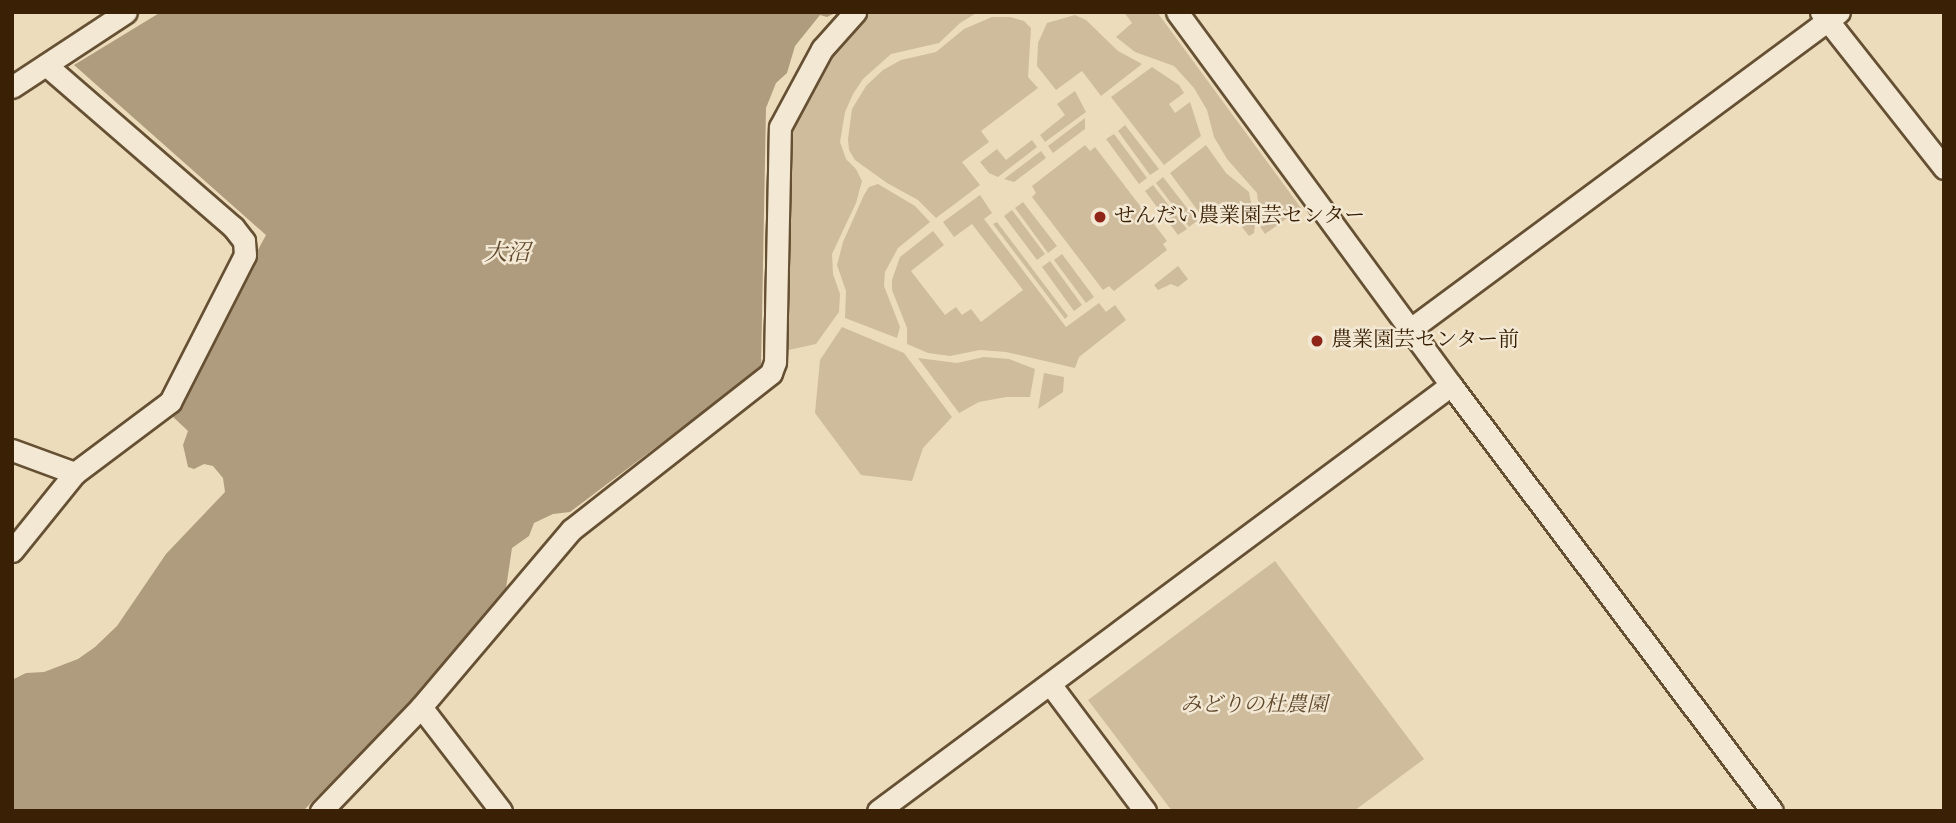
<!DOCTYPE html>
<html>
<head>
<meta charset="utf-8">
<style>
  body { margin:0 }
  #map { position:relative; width:1956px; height:823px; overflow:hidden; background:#ecdcbc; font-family:Vollkorn,"Noto Serif JP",serif }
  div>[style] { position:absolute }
  .green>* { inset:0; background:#cebc9d }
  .water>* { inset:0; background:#af9c7e }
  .roads { filter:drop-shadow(2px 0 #665034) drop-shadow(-2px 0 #665034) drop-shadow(0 2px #665034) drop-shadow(0 -2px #665034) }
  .minor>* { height:21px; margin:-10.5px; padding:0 10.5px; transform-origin:10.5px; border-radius:10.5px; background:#f3e8d3 }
  .dots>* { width:19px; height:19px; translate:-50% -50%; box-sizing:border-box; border:4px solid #f3e8d3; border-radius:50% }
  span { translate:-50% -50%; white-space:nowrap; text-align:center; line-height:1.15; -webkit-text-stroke:5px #f3e8d3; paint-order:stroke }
  .poi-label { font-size:21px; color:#3a2106 }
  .left { translate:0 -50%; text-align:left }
  .park-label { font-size:21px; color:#5f482c; font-style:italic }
  .water-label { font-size:23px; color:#634c30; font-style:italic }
  .frame { position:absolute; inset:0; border:14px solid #3a2106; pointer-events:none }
</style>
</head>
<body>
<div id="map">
  <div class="green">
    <i style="clip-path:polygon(865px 12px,978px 12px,960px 23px,939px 43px,891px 54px,863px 79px,853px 94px,845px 112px,840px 142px,846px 159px,856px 169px,862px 181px,856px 203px,832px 254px,833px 274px,840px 294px,839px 312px,816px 344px,784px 351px,784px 138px,826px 52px)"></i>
    <i style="clip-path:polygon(1124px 12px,1157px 12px,1301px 208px,1265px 234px,1261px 228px,1257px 193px,1227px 159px,1214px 137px,1207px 110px,1194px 88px,1174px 66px,1135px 52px,1116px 37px,1132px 23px)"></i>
    <i style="clip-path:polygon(1075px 15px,1086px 20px,1118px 51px,1142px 64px,1101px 96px,1082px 71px,1056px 90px,1037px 66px,1038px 43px,1047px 23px)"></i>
    <i style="clip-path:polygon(992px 17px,1010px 17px,1024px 21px,1031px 28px,1028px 77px,1038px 88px,981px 131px,989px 142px,962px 162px,980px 185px,936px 218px,918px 200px,887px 183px,855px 160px,849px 150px,848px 139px,852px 109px,866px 86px,883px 70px,901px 60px,936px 52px,964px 29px)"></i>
    <i style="clip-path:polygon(1152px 67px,1179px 85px,1184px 93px,1169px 104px,1175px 113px,1190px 102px,1201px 136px,1164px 165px,1111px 97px)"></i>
    <i style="clip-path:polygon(1075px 91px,1086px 112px,1045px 142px,1040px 135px,1065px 115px,1057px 104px)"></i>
    <i style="clip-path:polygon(1085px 118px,1085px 129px,1053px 153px,1048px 146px)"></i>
    <i style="clip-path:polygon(1125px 125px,1159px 169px,1150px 175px,1118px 131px)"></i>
    <i style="clip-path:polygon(1114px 134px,1147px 178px,1139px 184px,1106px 139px)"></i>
    <i style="clip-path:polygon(1032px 140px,1037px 147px,998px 177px,989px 173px,980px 162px,997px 149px,1006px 160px)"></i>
    <i style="clip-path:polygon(1085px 145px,1090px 151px,1095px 147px,1167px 241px,1163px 244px,1167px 250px,1114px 291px,1109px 286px,1103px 290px,1032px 197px,1036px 193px,1032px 186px)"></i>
    <i style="clip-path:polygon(1206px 145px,1226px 173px,1249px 192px,1255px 224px,1254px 233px,1249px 236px,1228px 209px,1207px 223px,1170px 173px)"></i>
    <i style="clip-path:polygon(1041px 151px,1046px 158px,1014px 182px,1004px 179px)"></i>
    <i style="clip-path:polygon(1163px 177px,1197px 221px,1189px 227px,1156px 183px)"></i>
    <i style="clip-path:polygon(878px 184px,915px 206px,930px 222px,898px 248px,885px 272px,884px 286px,900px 327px,897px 338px,845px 318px,846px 291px,837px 265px,843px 242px,864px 195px,869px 187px)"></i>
    <i style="clip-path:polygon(1153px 185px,1187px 229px,1178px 235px,1145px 191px)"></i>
    <i style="clip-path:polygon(980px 195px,992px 213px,984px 219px,1066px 327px,1099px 303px,1106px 312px,1115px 305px,1126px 320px,1079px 357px,1075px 368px,1006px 352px,980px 350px,950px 356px,928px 353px,907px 344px,907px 328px,892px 290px,892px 280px,900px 257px,933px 231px,944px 245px,911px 271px,945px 315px,956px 307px,962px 315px,971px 309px,981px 322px,1023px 290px,972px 224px,954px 237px,943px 222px)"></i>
    <i style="clip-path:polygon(1023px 202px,1057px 246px,1048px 253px,1015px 208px)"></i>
    <i style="clip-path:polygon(1012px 210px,1045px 254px,1037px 260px,1004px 216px)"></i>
    <i style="clip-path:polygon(997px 222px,1068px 316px,1065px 319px,993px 224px)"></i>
    <i style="clip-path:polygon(1062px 254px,1094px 297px,1086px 303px,1054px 260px)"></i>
    <i style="clip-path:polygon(1050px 261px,1082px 305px,1074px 311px,1042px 267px)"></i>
    <i style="clip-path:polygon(1178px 266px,1188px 279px,1178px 287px,1171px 284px,1158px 290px,1154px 285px)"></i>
    <i style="clip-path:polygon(842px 327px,904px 353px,952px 417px,923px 448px,912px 481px,861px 475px,815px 413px,820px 360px)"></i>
    <i style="clip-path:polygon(984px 357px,1009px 359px,1035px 369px,1030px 397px,1006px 397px,979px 402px,959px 413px,918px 358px,957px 363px)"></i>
    <i style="clip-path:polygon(1044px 373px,1064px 377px,1063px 392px,1038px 409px)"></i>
    <i style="clip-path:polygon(1275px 561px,1424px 759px,1354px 811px,1172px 811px,1088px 700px)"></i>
  </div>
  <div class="water">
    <i style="clip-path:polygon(161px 12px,837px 12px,827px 17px,820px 15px,795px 46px,787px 73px,776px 83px,766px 108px,761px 368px,570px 512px,553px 514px,534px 523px,529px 536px,512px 548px,506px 588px,419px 694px,303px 811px,12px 811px,12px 680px,26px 673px,44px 672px,78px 659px,95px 647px,117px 626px,166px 554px,225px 492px,223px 478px,213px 466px,204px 464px,194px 469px,188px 467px,183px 445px,188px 431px,170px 414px,266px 235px,74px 65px)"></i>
  </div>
  <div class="roads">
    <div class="minor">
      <i style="left:1177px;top:12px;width:463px;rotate:53.7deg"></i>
      <i style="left:1451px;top:385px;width:533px;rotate:53deg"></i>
      <i style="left:1821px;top:12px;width:199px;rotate:51.7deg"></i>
      <i style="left:12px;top:87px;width:136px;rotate:-33.3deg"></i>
      <i style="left:1412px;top:328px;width:531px;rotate:-36.5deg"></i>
      <i style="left:12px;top:450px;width:67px;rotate:20.1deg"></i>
      <i style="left:12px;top:551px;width:100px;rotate:-51.1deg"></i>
      <i style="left:75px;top:473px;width:119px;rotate:-36.8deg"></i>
      <i style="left:170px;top:402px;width:165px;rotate:-63deg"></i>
      <i style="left:245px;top:255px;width:14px;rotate:-94deg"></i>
      <i style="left:244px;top:241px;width:18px;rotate:-128deg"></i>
      <i style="left:233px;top:227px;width:247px;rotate:-139.1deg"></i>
      <i style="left:1050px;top:684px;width:159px;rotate:53.2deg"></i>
      <i style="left:421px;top:707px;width:131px;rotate:52.4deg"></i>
      <i style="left:321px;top:811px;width:144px;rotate:-46.1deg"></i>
      <i style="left:421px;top:707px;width:232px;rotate:-49.7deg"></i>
      <i style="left:571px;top:530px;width:254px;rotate:-38.1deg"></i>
      <i style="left:771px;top:373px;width:12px;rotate:-70deg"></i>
      <i style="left:775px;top:362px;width:235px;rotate:-88.8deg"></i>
      <i style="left:780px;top:127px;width:89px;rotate:-61.7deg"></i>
      <i style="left:822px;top:49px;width:50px;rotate:-48.3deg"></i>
      <i style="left:878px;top:811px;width:714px;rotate:-36.63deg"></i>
    </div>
  </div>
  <div class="dots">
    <i style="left:1100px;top:217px;background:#8f2418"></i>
    <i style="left:1317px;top:341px;background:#8f2418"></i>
  </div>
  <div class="poi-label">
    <span class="left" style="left:1114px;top:217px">せんだい農業園芸センター</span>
    <span class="left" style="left:1331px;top:341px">農業園芸センター前</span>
  </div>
  <div class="park-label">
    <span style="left:1254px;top:706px">みどりの杜農園</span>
  </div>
  <div class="water-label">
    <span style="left:507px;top:254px">大沼</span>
  </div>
  <div class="frame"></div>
</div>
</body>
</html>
